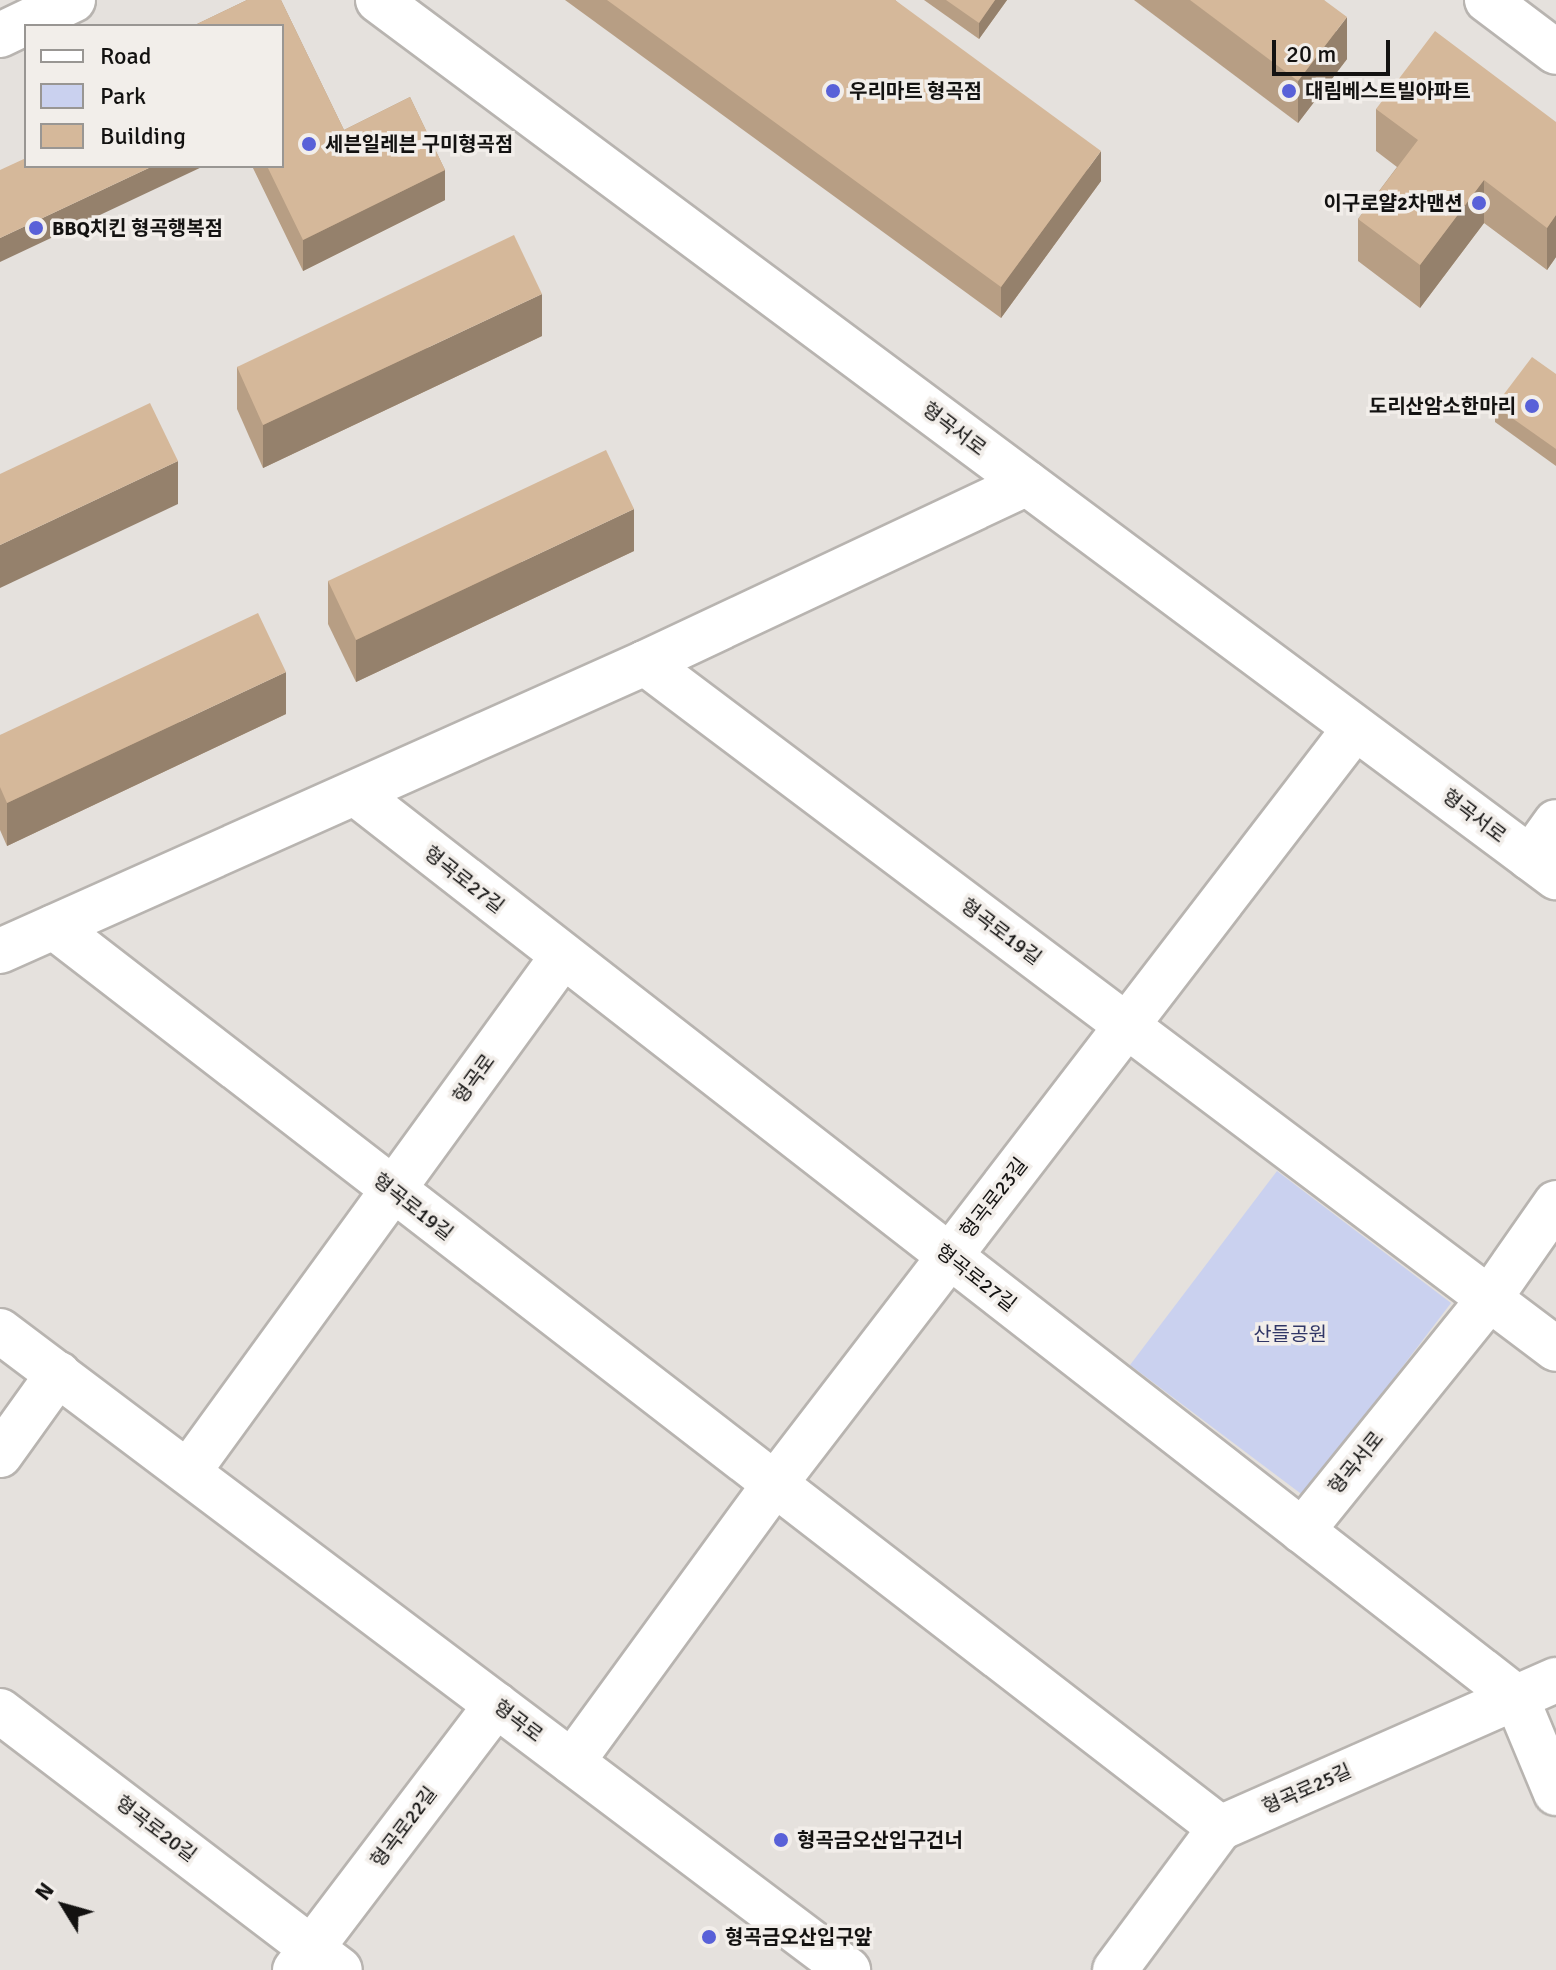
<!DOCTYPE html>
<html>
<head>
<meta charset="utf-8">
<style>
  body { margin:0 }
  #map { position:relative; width:1556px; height:1970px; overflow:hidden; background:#e5e1dd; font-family:Signika,"Noto Sans KR",sans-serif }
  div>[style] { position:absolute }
  .green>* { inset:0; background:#cad1ef }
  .roads { filter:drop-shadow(2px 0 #b8b4b0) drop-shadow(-2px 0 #b8b4b0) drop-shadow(0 2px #b8b4b0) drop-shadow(0 -2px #b8b4b0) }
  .street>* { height:44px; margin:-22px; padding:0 22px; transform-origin:22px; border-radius:22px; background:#fff }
  .secondary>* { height:44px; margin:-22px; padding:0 22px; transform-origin:22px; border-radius:22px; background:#fff }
  .wall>* { inset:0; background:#b79e84 }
  .shaded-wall>* { inset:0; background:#95816c }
  .building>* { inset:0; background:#d5b89a }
  .dots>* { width:22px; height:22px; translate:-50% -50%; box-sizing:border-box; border:4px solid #f2eeea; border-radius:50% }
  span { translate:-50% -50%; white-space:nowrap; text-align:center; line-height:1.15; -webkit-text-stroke:7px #f2eeea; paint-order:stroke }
  .poi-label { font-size:20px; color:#131211; font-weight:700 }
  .left { translate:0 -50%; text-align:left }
  .right { translate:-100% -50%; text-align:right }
  .street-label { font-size:20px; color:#131211 }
  .park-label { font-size:20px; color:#303666 }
  .legend { position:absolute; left:24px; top:24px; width:260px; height:144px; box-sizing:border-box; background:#f2eeea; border:2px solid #999693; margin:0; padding:10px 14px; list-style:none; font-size:24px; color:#131211 }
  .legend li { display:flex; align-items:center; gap:16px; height:40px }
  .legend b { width:40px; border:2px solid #999693 }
  .north { position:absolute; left:24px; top:1866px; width:80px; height:80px; -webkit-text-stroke:6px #f2eeea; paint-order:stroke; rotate:307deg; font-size:22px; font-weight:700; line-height:32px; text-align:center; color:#131211 }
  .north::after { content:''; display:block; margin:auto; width:28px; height:36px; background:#131211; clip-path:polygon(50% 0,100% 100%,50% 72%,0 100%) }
  .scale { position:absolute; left:1272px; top:40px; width:118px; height:36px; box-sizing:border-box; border:4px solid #131211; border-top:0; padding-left:10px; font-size:24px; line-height:28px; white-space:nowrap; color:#131211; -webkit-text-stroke:6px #f2eeea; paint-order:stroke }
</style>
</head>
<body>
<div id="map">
  <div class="green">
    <i style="clip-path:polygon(1277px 1171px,1451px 1303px,1304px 1496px,1130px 1365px)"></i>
  </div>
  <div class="roads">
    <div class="street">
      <i style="left:378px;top:0;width:1469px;rotate:36.67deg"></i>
      <i style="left:645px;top:663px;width:1140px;rotate:36.98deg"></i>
      <i style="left:355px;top:793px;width:1471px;rotate:37.91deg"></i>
      <i style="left:1516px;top:1697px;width:104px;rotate:67.4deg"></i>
      <i style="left:1530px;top:858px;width:44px;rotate:-54.2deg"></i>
      <i style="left:54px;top:927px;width:1474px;rotate:37.69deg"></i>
      <i style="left:0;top:951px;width:706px;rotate:-24.06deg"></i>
      <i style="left:645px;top:663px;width:422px;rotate:-25.2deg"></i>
      <i style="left:0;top:1455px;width:100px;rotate:-54.4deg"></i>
      <i style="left:188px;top:1472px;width:636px;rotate:-54.01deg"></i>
      <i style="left:1302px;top:1531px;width:298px;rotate:-51.1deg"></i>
      <i style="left:1489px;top:1299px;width:117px;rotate:-55.1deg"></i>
      <i style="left:0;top:1711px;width:427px;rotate:37.3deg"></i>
      <i style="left:572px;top:1762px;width:343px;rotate:-53.9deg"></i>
      <i style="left:774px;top:1485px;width:954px;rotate:-52.49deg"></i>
      <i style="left:295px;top:1970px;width:333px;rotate:-52.8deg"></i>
      <i style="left:1115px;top:1970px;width:177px;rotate:-53.5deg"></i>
      <i style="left:1220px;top:1828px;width:367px;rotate:-23.8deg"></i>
    </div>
    <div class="secondary">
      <i style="left:1487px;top:0;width:86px;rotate:37deg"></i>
      <i style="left:0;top:35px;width:81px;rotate:-25.6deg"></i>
      <i style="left:0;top:1331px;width:1062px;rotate:37deg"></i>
    </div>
  </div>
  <div class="wall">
    <i style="clip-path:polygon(247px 0,281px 0,344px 130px,410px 97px,445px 170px,445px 200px,303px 271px,252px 166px,282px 166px,282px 26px,197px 26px,197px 24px)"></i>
    <i style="clip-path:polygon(565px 0,895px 0,1101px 181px,1001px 318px)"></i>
    <i style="clip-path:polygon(924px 0,1007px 0,979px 39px)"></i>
    <i style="clip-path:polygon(1134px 0,1324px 0,1347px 59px,1298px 123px)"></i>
    <i style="clip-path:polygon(1376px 109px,1556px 122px,1556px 257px,1547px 270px,1484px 223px,1420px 308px,1358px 261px,1358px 219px,1397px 167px,1376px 151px)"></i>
    <i style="clip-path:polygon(542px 336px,263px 468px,237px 409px,237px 367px)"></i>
    <i style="clip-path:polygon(1556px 374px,1556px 466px,1495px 422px,1495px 406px)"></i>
    <i style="clip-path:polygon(634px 551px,356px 682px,328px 624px,328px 581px)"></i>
    <i style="clip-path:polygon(286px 714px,7px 846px,0 830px,0 735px)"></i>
  </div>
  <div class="shaded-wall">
    <i style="clip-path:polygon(995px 0,1007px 0,979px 39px,979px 23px)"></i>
    <i style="clip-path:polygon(1347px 17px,1347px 59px,1298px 123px,1298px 81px)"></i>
    <i style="clip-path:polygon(1101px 151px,1101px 181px,1001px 318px,1001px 287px)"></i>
    <i style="clip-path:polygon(153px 166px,204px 166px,0 262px,0 238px)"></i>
    <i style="clip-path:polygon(445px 170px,445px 200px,303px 271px,303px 240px)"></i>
    <i style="clip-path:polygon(1484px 180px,1484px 223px,1420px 308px,1420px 265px)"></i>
    <i style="clip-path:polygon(1556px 215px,1556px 257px,1547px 270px,1547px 228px)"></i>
    <i style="clip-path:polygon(542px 294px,542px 336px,263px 468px,263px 425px)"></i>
    <i style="clip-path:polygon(178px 461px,178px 504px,0 588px,0 545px)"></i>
    <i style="clip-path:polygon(634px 509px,634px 551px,356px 682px,356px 640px)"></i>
    <i style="clip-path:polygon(286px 672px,286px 714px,7px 846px,7px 803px)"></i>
  </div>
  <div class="building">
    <i style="clip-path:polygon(247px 0,281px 0,344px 130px,410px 97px,445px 170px,303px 240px,267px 166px,282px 166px,282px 26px,198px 26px,197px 24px)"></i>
    <i style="clip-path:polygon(607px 0,895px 0,1101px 151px,1001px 287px)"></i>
    <i style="clip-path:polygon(946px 0,995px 0,979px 23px)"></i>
    <i style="clip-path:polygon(1190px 0,1324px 0,1347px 17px,1298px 81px)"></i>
    <i style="clip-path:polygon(1435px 31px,1556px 122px,1556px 215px,1547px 228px,1484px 180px,1420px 265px,1358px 219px,1418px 140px,1376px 109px)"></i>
    <i style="clip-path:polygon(26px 158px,26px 166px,153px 166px,0 238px,0 170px)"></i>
    <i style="clip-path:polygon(514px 235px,542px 294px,263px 425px,237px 367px)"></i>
    <i style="clip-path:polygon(1532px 357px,1556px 374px,1556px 449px,1495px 406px)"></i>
    <i style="clip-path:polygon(150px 403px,178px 461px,0 545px,0 474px)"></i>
    <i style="clip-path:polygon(606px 450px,634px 509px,356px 640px,328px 581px)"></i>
    <i style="clip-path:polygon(258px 613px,286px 672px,7px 803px,0 787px,0 735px)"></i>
  </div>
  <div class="dots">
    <i style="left:833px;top:91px;background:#5961d8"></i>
    <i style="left:1289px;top:91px;background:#5961d8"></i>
    <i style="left:309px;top:144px;background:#5961d8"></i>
    <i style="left:1479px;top:203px;background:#5961d8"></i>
    <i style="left:36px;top:228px;background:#5961d8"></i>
    <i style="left:1532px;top:406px;background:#5961d8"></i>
    <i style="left:781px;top:1840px;background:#5961d8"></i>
    <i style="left:709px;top:1937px;background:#5961d8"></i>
  </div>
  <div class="poi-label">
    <span class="left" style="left:849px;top:91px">우리마트 형곡점</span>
    <span class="left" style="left:1305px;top:91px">대림베스트빌아파트</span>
    <span class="left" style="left:325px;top:144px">세븐일레븐 구미형곡점</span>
    <span class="right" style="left:1463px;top:203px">이구로얄2차맨션</span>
    <span class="left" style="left:52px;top:228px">BBQ치킨 형곡행복점</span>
    <span class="right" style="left:1516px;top:406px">도리산암소한마리</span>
    <span class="left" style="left:797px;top:1840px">형곡금오산입구건너</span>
    <span class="left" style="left:725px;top:1937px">형곡금오산입구앞</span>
  </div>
  <div class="street-label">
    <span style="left:954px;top:429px;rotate:37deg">형곡서로</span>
    <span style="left:1474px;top:816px;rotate:37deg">형곡서로</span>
    <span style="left:464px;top:880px;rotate:38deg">형곡로27길</span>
    <span style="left:1001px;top:932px;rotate:37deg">형곡로19길</span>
    <span style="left:474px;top:1079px;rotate:-54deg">형곡로</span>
    <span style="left:994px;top:1198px;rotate:-52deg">형곡로23길</span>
    <span style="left:413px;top:1207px;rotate:38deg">형곡로19길</span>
    <span style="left:976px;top:1278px;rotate:38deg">형곡로27길</span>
    <span style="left:1356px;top:1463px;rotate:-51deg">형곡서로</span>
    <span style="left:518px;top:1721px;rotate:37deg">형곡로</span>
    <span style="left:1307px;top:1789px;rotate:-24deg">형곡로25길</span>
    <span style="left:404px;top:1827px;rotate:-53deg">형곡로22길</span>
    <span style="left:156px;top:1829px;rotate:37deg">형곡로20길</span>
  </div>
  <div class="park-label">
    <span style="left:1290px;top:1334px">산들공원</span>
  </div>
  <ul class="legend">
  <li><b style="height:10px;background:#fff"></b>Road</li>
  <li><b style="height:22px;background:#cad1ef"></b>Park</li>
  <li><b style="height:22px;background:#d5b89a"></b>Building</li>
  </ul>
  <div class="north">N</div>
  <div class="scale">20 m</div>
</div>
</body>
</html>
